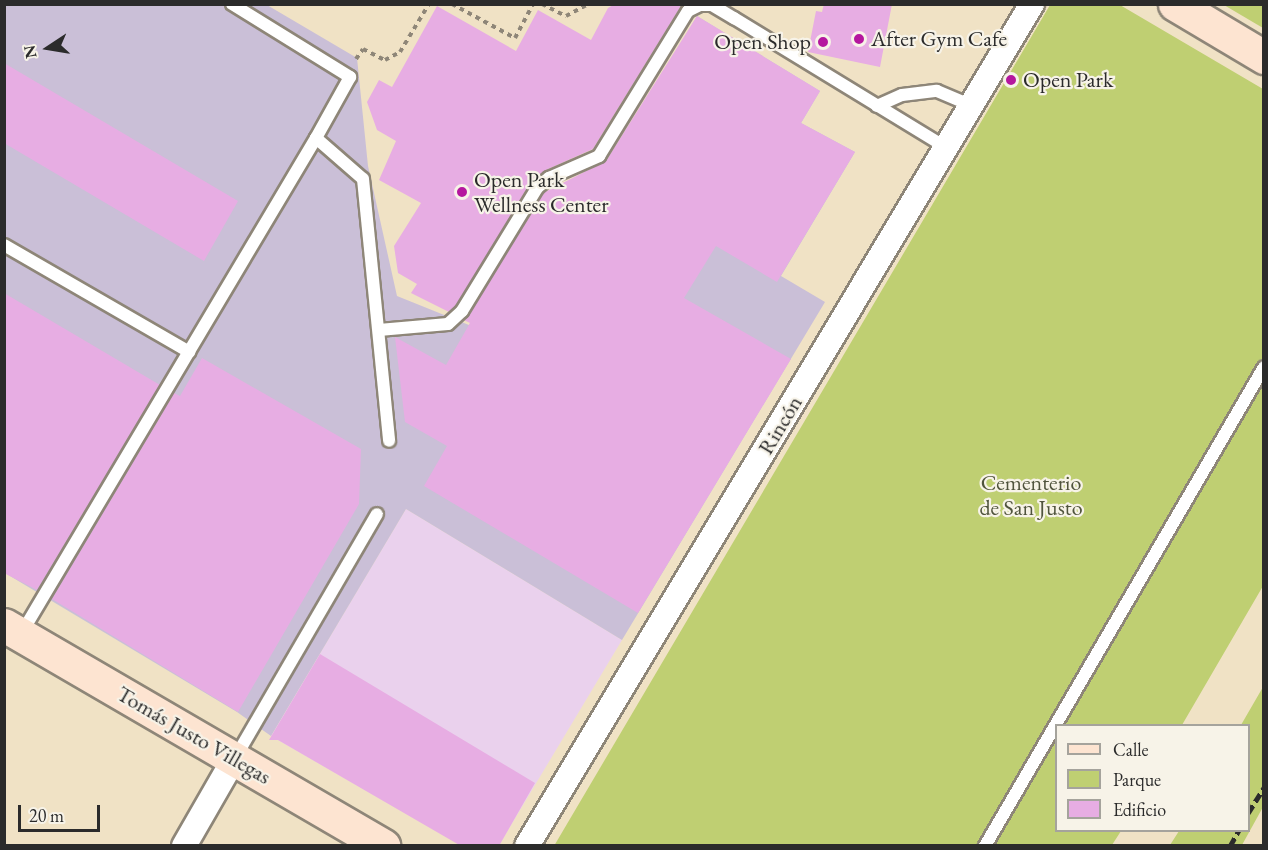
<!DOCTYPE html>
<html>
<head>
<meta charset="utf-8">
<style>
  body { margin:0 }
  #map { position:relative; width:1268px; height:850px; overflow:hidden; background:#f0e2c5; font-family:"EB Garamond",serif }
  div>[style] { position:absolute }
  .built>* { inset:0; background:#ead1ed }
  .industrial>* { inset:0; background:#cabfd7 }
  .green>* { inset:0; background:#bfcf72 }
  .building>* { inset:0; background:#e7ade3 }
  .path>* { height:4px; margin-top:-2px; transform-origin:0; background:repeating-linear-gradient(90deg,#8e8678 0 4.5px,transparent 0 9px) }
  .roads { filter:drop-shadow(2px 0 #8e8678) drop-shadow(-2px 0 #8e8678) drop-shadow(0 2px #8e8678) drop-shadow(0 -2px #8e8678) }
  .lane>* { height:12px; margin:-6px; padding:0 6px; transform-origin:6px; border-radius:6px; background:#fff }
  .street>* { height:24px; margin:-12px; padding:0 12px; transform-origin:12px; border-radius:12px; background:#fff }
  .secondary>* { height:33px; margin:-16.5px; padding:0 16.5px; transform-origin:16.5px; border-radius:16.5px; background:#fde4d1 }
  .rail>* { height:4.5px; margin-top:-2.25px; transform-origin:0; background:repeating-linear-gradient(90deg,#2b2b2b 0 9px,transparent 0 13.5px) }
  .dots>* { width:16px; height:16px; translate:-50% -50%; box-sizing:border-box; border:3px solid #f7f3e8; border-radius:50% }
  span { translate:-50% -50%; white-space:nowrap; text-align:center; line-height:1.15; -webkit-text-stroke:4.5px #f7f3e8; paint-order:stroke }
  .poi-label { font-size:22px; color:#2b2b2b }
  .left { translate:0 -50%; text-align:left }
  .right { translate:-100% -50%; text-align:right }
  .street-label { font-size:22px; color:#2b2b2b }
  .park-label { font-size:22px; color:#50543d }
  .frame { position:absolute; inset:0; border:6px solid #2b2b2b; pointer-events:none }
  .legend { position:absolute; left:1055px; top:724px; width:195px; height:108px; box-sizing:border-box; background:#f7f3e8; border:2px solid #a5a39c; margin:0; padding:8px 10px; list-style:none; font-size:18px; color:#2b2b2b }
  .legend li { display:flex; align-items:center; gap:12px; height:30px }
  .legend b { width:30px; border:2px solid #a5a39c }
  .north { position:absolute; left:18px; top:18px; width:60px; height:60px; -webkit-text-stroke:4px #f7f3e8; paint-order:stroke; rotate:258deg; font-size:16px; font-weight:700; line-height:24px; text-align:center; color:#2b2b2b }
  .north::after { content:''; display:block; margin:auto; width:21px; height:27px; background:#2b2b2b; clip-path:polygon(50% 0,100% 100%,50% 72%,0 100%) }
  .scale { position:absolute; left:18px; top:805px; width:82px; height:27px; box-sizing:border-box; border:3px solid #2b2b2b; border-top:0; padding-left:8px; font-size:18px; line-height:21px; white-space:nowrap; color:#2b2b2b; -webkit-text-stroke:4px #f7f3e8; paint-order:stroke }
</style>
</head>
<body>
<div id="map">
  <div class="built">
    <i style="clip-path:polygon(406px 509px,622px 640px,499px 845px,461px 845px,271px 736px)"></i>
  </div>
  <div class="industrial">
    <i style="clip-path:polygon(5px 5px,267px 5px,357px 58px,368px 166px,397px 296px,469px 325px,539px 204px,586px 171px,602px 179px,697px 16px,820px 91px,801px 123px,855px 152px,781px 276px,825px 302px,622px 640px,406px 509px,271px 736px,237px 712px,5px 573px)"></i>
  </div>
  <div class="green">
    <i style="clip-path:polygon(1050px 5px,1120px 5px,1263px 89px,1263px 586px,1182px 725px,1056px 726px,1056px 830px,1121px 831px,1112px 845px,554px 846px)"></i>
    <i style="clip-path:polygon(1224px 5px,1263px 5px,1263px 28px)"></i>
    <i style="clip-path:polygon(1263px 687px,1263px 807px,1242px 845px,1170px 845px,1179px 831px,1248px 830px,1248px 726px,1241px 725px)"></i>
  </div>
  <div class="building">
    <i style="clip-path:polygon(615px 4px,681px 6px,593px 149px,546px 170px,531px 182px,456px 306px,449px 312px,411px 293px,417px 284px,398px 273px,394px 246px,421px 203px,379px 180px,396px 141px,377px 130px,367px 102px,379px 80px,392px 87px,437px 6px,516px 51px,538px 10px,591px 40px,608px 8px)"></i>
    <i style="clip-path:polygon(824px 4px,892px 4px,880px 67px,808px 52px,816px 11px,822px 12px)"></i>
    <i style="clip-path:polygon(697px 16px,820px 91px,801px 123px,855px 152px,777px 282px,716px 246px,684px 298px,791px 359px,638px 613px,424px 486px,447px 446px,405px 422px,395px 337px,446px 365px,470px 323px,464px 320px,543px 193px,606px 161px)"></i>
    <i style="clip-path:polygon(4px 63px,238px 201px,204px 261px,4px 143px)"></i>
    <i style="clip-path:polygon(4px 293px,160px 385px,37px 590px,4px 573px)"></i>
    <i style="clip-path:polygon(202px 358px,361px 449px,359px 504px,238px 712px,52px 599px,174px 393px,180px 396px)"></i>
    <i style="clip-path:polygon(320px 654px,535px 783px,499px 846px,461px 846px,278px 740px,269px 740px)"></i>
  </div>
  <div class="path">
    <i style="left:452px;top:4px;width:72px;rotate:28.4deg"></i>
    <i style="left:515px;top:38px;width:38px;rotate:-62deg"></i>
    <i style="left:542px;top:4px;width:27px;rotate:27deg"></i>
    <i style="left:566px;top:16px;width:26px;rotate:-28deg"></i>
    <i style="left:356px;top:59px;width:12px;rotate:-55deg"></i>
    <i style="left:363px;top:49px;width:25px;rotate:27deg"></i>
    <i style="left:385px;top:60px;width:17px;rotate:-28deg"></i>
    <i style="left:400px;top:52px;width:56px;rotate:-58.9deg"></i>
  </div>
  <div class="roads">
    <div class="lane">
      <i style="left:232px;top:4px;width:139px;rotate:31.7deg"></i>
      <i style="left:350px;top:77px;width:70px;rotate:119.1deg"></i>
      <i style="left:316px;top:138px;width:62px;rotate:41.1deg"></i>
      <i style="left:363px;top:179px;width:263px;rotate:84.3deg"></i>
      <i style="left:877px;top:106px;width:27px;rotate:-24deg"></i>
      <i style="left:902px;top:95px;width:35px;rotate:-7deg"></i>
      <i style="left:937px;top:91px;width:38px;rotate:23deg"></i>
      <i style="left:4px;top:245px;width:214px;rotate:30deg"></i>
      <i style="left:379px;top:330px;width:69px;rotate:-5deg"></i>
      <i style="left:448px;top:324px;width:19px;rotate:-43deg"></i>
      <i style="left:462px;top:311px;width:144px;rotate:-58.6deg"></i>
      <i style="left:537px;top:188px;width:16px;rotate:-40deg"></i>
      <i style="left:549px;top:178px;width:55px;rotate:-23.7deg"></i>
      <i style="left:599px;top:156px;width:170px;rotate:-58.5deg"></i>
      <i style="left:688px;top:11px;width:13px;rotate:-27deg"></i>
      <i style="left:700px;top:5px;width:12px"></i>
      <i style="left:712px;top:5px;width:26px;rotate:31deg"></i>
      <i style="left:734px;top:18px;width:250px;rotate:31.4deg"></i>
      <i style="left:21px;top:634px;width:577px;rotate:-59.26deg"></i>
      <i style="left:235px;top:758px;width:282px;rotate:-59.8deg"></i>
      <i style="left:985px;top:846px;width:554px;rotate:-59.78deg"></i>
    </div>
    <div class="street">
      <i style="left:184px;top:846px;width:100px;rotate:-60.1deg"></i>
      <i style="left:527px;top:846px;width:982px;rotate:-59.05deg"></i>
    </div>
    <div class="secondary">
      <i style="left:1175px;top:4px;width:104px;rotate:30.8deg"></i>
      <i style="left:4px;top:625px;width:439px;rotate:30.2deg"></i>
    </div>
  </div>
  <div class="rail">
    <i style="left:1248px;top:813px;width:31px;rotate:-58deg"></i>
    <i style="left:1230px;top:846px;width:18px;rotate:-61deg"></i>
  </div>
  <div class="dots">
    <i style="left:859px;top:39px;background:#b5179e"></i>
    <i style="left:823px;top:42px;background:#b5179e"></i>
    <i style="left:1011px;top:80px;background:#b5179e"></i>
    <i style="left:462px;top:192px;background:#b5179e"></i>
  </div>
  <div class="poi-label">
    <span class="left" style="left:871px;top:39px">After Gym Cafe</span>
    <span class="right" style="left:811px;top:42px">Open Shop</span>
    <span class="left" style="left:1023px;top:80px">Open Park</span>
    <span class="left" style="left:474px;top:192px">Open Park<br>Wellness Center</span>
  </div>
  <div class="street-label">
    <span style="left:780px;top:425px;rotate:-59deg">Rincón</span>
    <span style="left:194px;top:735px;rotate:30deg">Tomás Justo Villegas</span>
  </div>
  <div class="park-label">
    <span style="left:1031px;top:495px">Cementerio<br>de San Justo</span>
  </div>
  <div class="frame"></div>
  <ul class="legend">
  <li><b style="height:8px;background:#fde4d1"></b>Calle</li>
  <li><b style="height:16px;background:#bfcf72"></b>Parque</li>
  <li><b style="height:16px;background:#e7ade3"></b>Edificio</li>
  </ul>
  <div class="north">N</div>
  <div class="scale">20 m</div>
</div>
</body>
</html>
